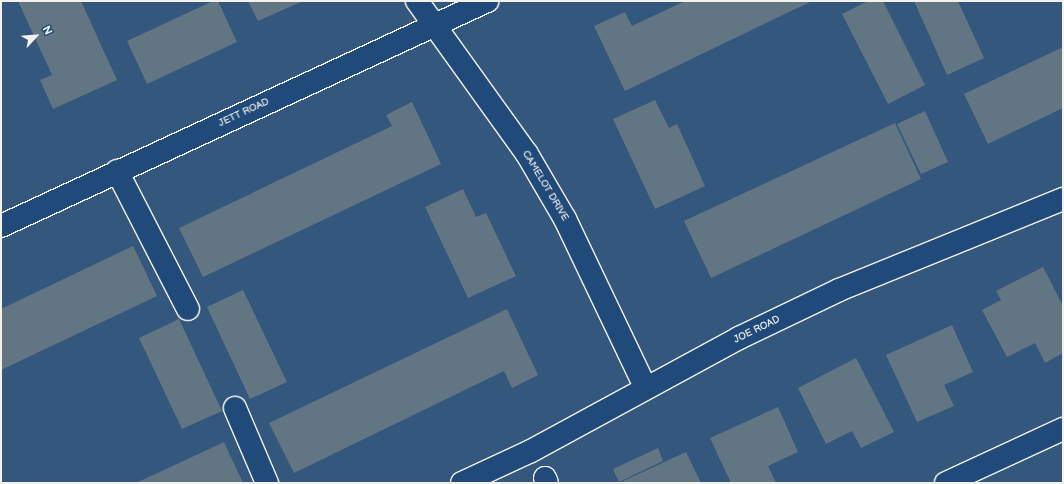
<!DOCTYPE html>
<html>
<head>
<meta charset="utf-8">
<style>
  body { margin:0 }
  #map { position:relative; width:1064px; height:484px; overflow:hidden; background:#33577d; font-family:"Balsamiq Sans",sans-serif }
  div>[style] { position:absolute }
  .building>* { inset:0; background:#627583 }
  .roads { filter:drop-shadow(1px 0 #f4f1e8) drop-shadow(-1px 0 #f4f1e8) drop-shadow(0 1px #f4f1e8) drop-shadow(0 -1px #f4f1e8) }
  .minor>* { height:22px; margin:-11px; padding:0 11px; transform-origin:11px; border-radius:11px; background:#1f4a7a }
  span { translate:-50% -50%; white-space:nowrap; text-align:center; line-height:1.15; -webkit-text-stroke:3.5px #1f4a7a; paint-order:stroke }
  .street-label { font-size:10px; color:#f4f1e8 }
  .frame { position:absolute; inset:0; border:2px solid #f4f1e8; pointer-events:none }
  .north { position:absolute; left:16px; top:16px; width:40px; height:40px; -webkit-text-stroke:3px #1f4a7a; paint-order:stroke; rotate:64deg; font-size:11px; font-weight:700; line-height:16px; text-align:center; color:#f4f1e8 }
  .north::after { content:''; display:block; margin:auto; width:14px; height:18px; background:#f4f1e8; clip-path:polygon(50% 0,100% 100%,50% 72%,0 100%) }
</style>
</head>
<body>
<div id="map">
  <div class="building">
    <i style="clip-path:polygon(18px 1px,81px 1px,117px 80px,53px 109px,40px 80px,52px 75px)"></i>
    <i style="clip-path:polygon(213px 1px,218px 1px,237px 42px,147px 84px,127px 41px)"></i>
    <i style="clip-path:polygon(248px 1px,303px 1px,258px 21px)"></i>
    <i style="clip-path:polygon(685px 1px,812px 1px,625px 91px,594px 26px,625px 12px,632px 26px)"></i>
    <i style="clip-path:polygon(868px 1px,883px 1px,925px 85px,888px 104px,842px 14px)"></i>
    <i style="clip-path:polygon(914px 1px,958px 1px,984px 58px,947px 75px)"></i>
    <i style="clip-path:polygon(1063px 47px,1063px 108px,988px 144px,964px 94px)"></i>
    <i style="clip-path:polygon(655px 100px,669px 128px,677px 124px,705px 186px,655px 209px,613px 119px)"></i>
    <i style="clip-path:polygon(412px 102px,441px 164px,203px 277px,179px 228px,392px 126px,386px 115px)"></i>
    <i style="clip-path:polygon(925px 111px,948px 162px,921px 174px,897px 124px)"></i>
    <i style="clip-path:polygon(895px 123px,921px 179px,711px 278px,684px 221px)"></i>
    <i style="clip-path:polygon(463px 189px,476px 217px,486px 213px,516px 276px,468px 298px,425px 207px)"></i>
    <i style="clip-path:polygon(133px 246px,157px 296px,1px 370px,1px 309px)"></i>
    <i style="clip-path:polygon(1043px 267px,1063px 306px,1063px 353px,1045px 363px,1035px 343px,1007px 357px,982px 310px,1001px 300px,996px 291px)"></i>
    <i style="clip-path:polygon(243px 290px,287px 382px,250px 399px,207px 307px)"></i>
    <i style="clip-path:polygon(507px 309px,538px 375px,512px 388px,504px 371px,294px 473px,269px 423px)"></i>
    <i style="clip-path:polygon(179px 319px,222px 411px,182px 429px,139px 338px)"></i>
    <i style="clip-path:polygon(952px 325px,973px 372px,944px 385px,954px 406px,917px 422px,886px 355px)"></i>
    <i style="clip-path:polygon(856px 358px,894px 432px,861px 448px,852px 431px,826px 444px,798px 388px)"></i>
    <i style="clip-path:polygon(778px 407px,798px 452px,768px 466px,776px 483px,731px 483px,710px 438px)"></i>
    <i style="clip-path:polygon(224px 442px,243px 483px,136px 483px)"></i>
    <i style="clip-path:polygon(658px 448px,663px 461px,619px 482px,613px 469px)"></i>
    <i style="clip-path:polygon(686px 452px,701px 483px,619px 483px)"></i>
  </div>
  <div class="roads">
    <div class="minor">
      <i style="left:417px;top:1px;width:188px;rotate:54.3deg"></i>
      <i style="left:527px;top:154px;width:75px;rotate:59.7deg"></i>
      <i style="left:565px;top:219px;width:186px;rotate:64.5deg"></i>
      <i style="left:117px;top:171px;width:155px;rotate:62.8deg"></i>
      <i style="left:1px;top:226px;width:536px;rotate:-24.84deg"></i>
      <i style="left:235px;top:408px;width:82px;rotate:66.9deg"></i>
      <i style="left:545px;top:478px;width:5px;rotate:68deg"></i>
      <i style="left:462px;top:483px;width:76px;rotate:-24.9deg"></i>
      <i style="left:531px;top:451px;width:237px;rotate:-28.5deg"></i>
      <i style="left:739px;top:338px;width:111px;rotate:-25.6deg"></i>
      <i style="left:839px;top:290px;width:242px;rotate:-22.1deg"></i>
      <i style="left:946px;top:483px;width:129px;rotate:-24.8deg"></i>
    </div>
  </div>
  <div class="street-label">
    <span style="left:244px;top:113px;rotate:-25deg">JETT ROAD</span>
    <span style="left:545px;top:186px;rotate:59deg">CAMELOT DRIVE</span>
    <span style="left:757px;top:330px;rotate:-26deg">JOE ROAD</span>
  </div>
  <div class="frame"></div>
  <div class="north">N</div>
</div>
</body>
</html>
